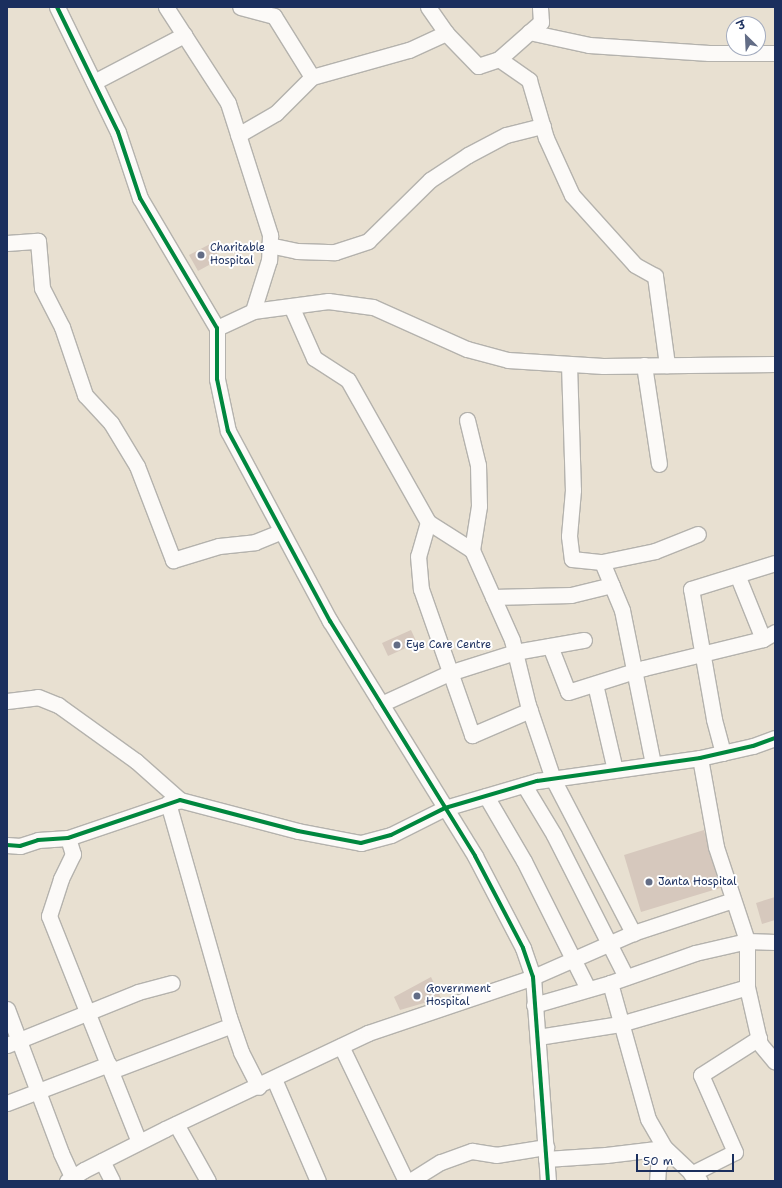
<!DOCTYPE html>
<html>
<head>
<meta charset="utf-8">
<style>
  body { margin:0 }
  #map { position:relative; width:782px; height:1188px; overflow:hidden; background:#e8e0d1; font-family:"Shantell Sans","Playpen Sans Deva",sans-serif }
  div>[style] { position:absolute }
  .building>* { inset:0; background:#d6c8bd }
  .roads { filter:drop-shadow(1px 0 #b4b2ad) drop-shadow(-1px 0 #b4b2ad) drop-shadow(0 1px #b4b2ad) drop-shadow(0 -1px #b4b2ad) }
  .street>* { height:15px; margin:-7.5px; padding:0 7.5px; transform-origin:7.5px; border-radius:7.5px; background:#fcfaf8 }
  .cycleway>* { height:4px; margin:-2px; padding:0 2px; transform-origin:2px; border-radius:2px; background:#00873e }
  .dots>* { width:11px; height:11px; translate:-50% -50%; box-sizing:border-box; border:2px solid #fff; border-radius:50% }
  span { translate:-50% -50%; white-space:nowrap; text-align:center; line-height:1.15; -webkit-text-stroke:4px #fff; paint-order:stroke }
  .poi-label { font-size:11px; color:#1b2f5e }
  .left { translate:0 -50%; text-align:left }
  .frame { position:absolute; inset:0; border:8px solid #1b2f5e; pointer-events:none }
  .north { position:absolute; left:726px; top:16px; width:40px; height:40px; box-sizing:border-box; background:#fff; border:1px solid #a4acbf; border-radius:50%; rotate:336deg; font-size:11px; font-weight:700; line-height:16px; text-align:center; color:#1b2f5e }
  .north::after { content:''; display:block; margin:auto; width:14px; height:18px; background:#636d86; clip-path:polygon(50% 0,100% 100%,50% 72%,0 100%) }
  .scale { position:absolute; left:636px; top:1154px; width:98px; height:18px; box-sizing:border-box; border:2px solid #1b2f5e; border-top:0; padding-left:5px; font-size:12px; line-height:14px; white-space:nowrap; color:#1b2f5e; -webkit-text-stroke:3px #fff; paint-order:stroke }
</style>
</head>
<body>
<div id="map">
  <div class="building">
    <i style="clip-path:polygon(212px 243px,220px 259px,198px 271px,189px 255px)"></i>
    <i style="clip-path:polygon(411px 630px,417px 643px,388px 656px,382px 643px)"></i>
    <i style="clip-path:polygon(704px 830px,720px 888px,641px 912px,624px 855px)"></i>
    <i style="clip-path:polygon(775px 897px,775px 920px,762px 924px,756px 903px)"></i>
    <i style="clip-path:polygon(431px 977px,441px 998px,400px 1010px,394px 997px)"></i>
  </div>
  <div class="roads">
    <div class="street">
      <i style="left:57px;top:7px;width:139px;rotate:64deg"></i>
      <i style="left:118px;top:132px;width:70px;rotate:71.6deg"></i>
      <i style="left:140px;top:198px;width:151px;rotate:59.4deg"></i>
      <i style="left:217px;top:328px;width:51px;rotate:90deg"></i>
      <i style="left:217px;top:379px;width:53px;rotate:78.1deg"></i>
      <i style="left:228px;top:431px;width:216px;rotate:61.8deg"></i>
      <i style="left:330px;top:621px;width:276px;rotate:58.3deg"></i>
      <i style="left:475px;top:856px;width:104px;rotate:62.4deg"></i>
      <i style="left:523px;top:948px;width:31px;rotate:71deg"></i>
      <i style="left:533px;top:977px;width:205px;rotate:85.8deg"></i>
      <i style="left:166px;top:7px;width:114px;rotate:57.1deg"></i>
      <i style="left:228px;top:103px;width:139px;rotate:72.3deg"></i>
      <i style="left:270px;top:235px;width:25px;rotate:92deg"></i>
      <i style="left:269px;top:260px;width:53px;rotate:107.4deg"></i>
      <i style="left:428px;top:7px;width:32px;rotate:55deg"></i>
      <i style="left:446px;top:33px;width:46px;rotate:45.9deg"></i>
      <i style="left:478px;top:66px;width:22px;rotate:-18deg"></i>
      <i style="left:499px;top:59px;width:37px;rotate:35deg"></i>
      <i style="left:529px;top:80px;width:60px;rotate:73.7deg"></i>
      <i style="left:546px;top:138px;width:63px;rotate:65.5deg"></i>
      <i style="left:572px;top:195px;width:94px;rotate:48deg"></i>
      <i style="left:635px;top:265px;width:23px;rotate:29deg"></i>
      <i style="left:655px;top:276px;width:90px;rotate:82.3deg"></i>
      <i style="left:529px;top:32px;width:61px;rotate:12.2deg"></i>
      <i style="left:589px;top:45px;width:120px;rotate:3.8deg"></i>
      <i style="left:709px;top:53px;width:66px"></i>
      <i style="left:499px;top:59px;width:56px;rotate:-41.4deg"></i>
      <i style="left:541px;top:22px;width:15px;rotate:-94deg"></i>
      <i style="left:312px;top:77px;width:101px;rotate:-15.6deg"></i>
      <i style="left:409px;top:50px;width:41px;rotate:-24.7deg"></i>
      <i style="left:94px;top:82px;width:102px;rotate:-27.6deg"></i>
      <i style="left:238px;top:135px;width:44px;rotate:-30.1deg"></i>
      <i style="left:276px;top:113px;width:51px;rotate:-45deg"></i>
      <i style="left:312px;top:77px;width:72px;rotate:-121.9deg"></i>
      <i style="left:274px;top:16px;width:35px;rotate:-165deg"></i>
      <i style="left:7px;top:243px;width:31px;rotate:-4deg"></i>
      <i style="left:38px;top:241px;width:47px;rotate:85.1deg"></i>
      <i style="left:42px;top:288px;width:44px;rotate:62.9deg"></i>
      <i style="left:62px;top:327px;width:72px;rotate:71.3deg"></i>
      <i style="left:85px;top:395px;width:38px;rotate:47deg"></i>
      <i style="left:111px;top:423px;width:50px;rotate:58.8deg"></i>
      <i style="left:137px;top:466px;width:101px;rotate:69deg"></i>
      <i style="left:173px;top:560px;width:48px;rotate:-16.9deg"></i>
      <i style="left:219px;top:546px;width:36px;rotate:-6deg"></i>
      <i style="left:255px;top:542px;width:27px;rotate:-22deg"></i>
      <i style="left:269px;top:245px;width:29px;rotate:12deg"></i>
      <i style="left:297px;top:251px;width:38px;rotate:2deg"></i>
      <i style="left:335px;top:252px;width:35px;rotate:-18deg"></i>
      <i style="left:368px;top:241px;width:87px;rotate:-44.5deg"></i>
      <i style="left:430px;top:180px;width:45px;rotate:-33.3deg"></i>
      <i style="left:468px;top:155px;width:43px;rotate:-27.8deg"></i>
      <i style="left:506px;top:135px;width:38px;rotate:-14deg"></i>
      <i style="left:291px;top:306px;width:57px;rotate:66.1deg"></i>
      <i style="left:314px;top:358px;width:40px;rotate:32.9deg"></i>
      <i style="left:348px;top:380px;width:163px;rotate:60.6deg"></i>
      <i style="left:428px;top:522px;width:52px;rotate:32.5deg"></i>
      <i style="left:472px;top:550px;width:98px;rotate:66deg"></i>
      <i style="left:512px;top:640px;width:67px;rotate:76.2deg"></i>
      <i style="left:528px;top:705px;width:78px;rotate:71.3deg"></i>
      <i style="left:553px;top:779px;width:174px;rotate:62.5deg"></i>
      <i style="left:217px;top:328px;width:40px;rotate:-25deg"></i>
      <i style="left:253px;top:311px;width:76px;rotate:-7.6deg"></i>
      <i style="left:328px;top:301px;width:45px;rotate:7.6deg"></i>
      <i style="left:373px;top:307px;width:103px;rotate:24.1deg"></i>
      <i style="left:467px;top:349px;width:42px;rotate:15deg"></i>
      <i style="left:508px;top:360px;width:95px;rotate:3.6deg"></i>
      <i style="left:603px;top:366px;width:172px;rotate:-0.7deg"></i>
      <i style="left:569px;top:364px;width:126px;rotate:88.2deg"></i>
      <i style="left:573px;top:490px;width:46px;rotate:95deg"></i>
      <i style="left:569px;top:536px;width:23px;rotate:83deg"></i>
      <i style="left:572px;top:559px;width:30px;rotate:6deg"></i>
      <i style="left:602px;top:562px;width:54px;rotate:-11.7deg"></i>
      <i style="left:655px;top:551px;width:46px;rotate:-21.6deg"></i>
      <i style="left:644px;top:365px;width:100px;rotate:81.4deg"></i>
      <i style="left:467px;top:420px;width:46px;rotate:76.3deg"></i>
      <i style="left:478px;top:465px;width:41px;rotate:88.6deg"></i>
      <i style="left:479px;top:506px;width:45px;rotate:99deg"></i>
      <i style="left:428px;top:522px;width:35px;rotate:106deg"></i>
      <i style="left:418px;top:556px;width:33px;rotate:85deg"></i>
      <i style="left:421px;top:589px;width:155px;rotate:70.7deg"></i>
      <i style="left:472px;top:735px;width:63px;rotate:-23.3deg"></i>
      <i style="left:602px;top:562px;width:52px;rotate:67.4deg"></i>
      <i style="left:622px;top:610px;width:157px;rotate:78.6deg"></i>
      <i style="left:738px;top:577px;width:67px;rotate:68deg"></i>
      <i style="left:493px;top:597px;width:78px;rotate:-1.5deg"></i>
      <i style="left:571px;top:595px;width:42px;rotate:-13.7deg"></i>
      <i style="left:550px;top:646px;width:49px;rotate:68.6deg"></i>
      <i style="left:568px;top:692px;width:80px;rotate:-17.5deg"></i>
      <i style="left:644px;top:668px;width:122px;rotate:-13.7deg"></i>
      <i style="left:763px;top:639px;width:14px;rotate:-30deg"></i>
      <i style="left:595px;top:684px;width:88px;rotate:76.9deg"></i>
      <i style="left:7px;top:701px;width:31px;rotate:-7deg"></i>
      <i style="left:38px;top:697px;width:22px;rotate:22deg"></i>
      <i style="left:58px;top:705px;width:96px;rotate:35.7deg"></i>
      <i style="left:136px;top:761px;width:59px;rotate:41.6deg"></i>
      <i style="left:381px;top:704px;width:75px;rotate:-24.5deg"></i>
      <i style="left:449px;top:673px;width:69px;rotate:-17.7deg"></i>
      <i style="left:515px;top:652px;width:70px;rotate:-9.9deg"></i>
      <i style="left:723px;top:753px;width:35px;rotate:-105deg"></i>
      <i style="left:714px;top:719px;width:132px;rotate:-100deg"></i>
      <i style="left:691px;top:589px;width:88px;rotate:-17.2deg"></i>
      <i style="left:700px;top:758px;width:90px;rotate:79.8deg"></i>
      <i style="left:716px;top:847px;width:99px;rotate:71.7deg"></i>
      <i style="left:747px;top:941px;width:46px;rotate:90deg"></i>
      <i style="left:747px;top:987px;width:58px;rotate:77.2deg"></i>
      <i style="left:760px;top:1044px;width:23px;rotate:50deg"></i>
      <i style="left:524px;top:785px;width:58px;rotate:59deg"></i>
      <i style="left:554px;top:835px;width:159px;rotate:63.1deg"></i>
      <i style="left:486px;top:796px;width:75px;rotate:59.7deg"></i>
      <i style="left:524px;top:861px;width:143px;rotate:63.4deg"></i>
      <i style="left:168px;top:803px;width:223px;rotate:74.1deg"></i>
      <i style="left:229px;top:1017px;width:37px;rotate:71deg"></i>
      <i style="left:241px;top:1052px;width:39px;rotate:63deg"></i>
      <i style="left:68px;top:838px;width:17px;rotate:73deg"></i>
      <i style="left:73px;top:854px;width:28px;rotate:116deg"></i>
      <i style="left:61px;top:879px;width:39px;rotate:108deg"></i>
      <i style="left:49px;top:916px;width:243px;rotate:68.3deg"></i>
      <i style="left:7px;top:845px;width:13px;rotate:4deg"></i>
      <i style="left:20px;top:846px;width:19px;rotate:-18deg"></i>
      <i style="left:38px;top:840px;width:30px;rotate:-4deg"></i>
      <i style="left:68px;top:838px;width:118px;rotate:-18.7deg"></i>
      <i style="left:180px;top:800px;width:122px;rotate:14.7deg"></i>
      <i style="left:298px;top:831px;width:64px;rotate:10.8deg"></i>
      <i style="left:361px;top:843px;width:31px;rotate:-15deg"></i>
      <i style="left:391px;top:835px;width:60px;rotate:-26.6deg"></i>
      <i style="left:445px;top:808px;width:96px;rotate:-16.4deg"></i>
      <i style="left:537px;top:781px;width:165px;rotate:-8deg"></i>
      <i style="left:700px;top:758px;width:54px;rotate:-12.8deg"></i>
      <i style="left:753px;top:746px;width:23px;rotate:-20deg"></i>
      <i style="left:610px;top:983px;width:141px;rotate:74.4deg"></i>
      <i style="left:648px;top:1119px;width:34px;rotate:60deg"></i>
      <i style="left:665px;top:1148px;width:48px;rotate:43.3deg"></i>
      <i style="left:534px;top:1005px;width:79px;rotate:-16.1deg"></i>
      <i style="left:610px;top:983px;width:90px;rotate:-19.4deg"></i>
      <i style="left:695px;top:953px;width:53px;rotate:-13deg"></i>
      <i style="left:747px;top:941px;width:28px;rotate:2deg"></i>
      <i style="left:7px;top:1009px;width:154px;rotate:69.4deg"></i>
      <i style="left:61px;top:1153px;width:26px;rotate:65deg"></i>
      <i style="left:538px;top:1037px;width:83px;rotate:-9deg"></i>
      <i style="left:620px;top:1024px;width:132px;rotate:-16.2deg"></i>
      <i style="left:7px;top:1045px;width:141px;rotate:-22deg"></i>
      <i style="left:138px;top:992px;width:35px;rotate:-15deg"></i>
      <i style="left:341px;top:1046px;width:150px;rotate:64.3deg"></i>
      <i style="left:111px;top:1071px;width:129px;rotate:-20.8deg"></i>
      <i style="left:274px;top:1079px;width:111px;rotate:66.7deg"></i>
      <i style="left:7px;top:1103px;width:109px;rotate:-20.9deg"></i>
      <i style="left:176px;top:1124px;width:65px;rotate:60.7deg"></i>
      <i style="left:546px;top:1159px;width:60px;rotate:-3.8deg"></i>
      <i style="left:606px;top:1155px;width:59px;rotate:-6.8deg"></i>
      <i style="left:665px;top:1148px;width:21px;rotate:109deg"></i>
      <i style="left:658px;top:1168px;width:13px;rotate:94deg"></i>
      <i style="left:102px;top:1161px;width:22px;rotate:63deg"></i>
      <i style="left:691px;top:1174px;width:49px;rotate:-26.6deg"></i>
      <i style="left:735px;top:1152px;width:84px;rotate:-113.8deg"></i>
      <i style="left:701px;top:1075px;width:69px;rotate:-32.5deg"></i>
      <i style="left:67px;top:1181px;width:20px;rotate:-33deg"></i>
      <i style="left:84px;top:1170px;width:91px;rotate:-26.8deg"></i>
      <i style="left:165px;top:1129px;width:225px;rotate:-25.3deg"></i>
      <i style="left:368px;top:1033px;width:174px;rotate:-18.7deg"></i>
      <i style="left:533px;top:977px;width:109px;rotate:-23.7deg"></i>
      <i style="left:633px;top:933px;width:105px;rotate:-18.3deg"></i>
      <i style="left:410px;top:1181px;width:36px;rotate:-32deg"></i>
      <i style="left:441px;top:1162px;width:33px;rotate:-20deg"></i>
      <i style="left:472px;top:1151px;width:24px;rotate:9deg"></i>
      <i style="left:496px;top:1155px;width:51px;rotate:-9.1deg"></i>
    </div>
  </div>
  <div class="cycleway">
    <i style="left:57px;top:7px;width:139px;rotate:64deg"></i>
    <i style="left:118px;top:132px;width:70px;rotate:71.6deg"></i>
    <i style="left:140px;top:198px;width:151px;rotate:59.4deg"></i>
    <i style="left:217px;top:328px;width:51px;rotate:90deg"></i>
    <i style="left:217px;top:379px;width:53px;rotate:78.1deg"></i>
    <i style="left:228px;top:431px;width:216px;rotate:61.8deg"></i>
    <i style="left:330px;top:621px;width:276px;rotate:58.3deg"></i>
    <i style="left:475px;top:856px;width:104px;rotate:62.4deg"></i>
    <i style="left:523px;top:948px;width:31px;rotate:71deg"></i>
    <i style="left:533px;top:977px;width:205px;rotate:85.8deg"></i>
    <i style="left:7px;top:845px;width:13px;rotate:4deg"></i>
    <i style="left:20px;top:846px;width:19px;rotate:-18deg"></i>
    <i style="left:38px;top:840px;width:30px;rotate:-4deg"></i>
    <i style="left:68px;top:838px;width:118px;rotate:-18.7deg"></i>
    <i style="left:180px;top:800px;width:122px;rotate:14.7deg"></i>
    <i style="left:298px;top:831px;width:64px;rotate:10.8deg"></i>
    <i style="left:361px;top:843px;width:31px;rotate:-15deg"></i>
    <i style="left:391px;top:835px;width:60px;rotate:-26.6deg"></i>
    <i style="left:445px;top:808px;width:96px;rotate:-16.4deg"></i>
    <i style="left:537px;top:781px;width:165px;rotate:-8deg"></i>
    <i style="left:700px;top:758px;width:54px;rotate:-12.8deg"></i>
    <i style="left:753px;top:746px;width:23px;rotate:-20deg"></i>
  </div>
  <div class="dots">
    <i style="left:201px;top:255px;background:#636d86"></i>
    <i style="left:397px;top:645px;background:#636d86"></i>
    <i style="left:649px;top:882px;background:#636d86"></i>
    <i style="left:417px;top:996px;background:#636d86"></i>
  </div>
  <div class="poi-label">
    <span class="left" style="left:210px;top:255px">Charitable<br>Hospital</span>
    <span class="left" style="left:406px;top:645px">Eye Care Centre</span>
    <span class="left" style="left:658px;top:882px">Janta Hospital</span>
    <span class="left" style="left:426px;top:996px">Government<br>Hospital</span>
  </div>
  <div class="frame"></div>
  <div class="north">उ</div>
  <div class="scale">50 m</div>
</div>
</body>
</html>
